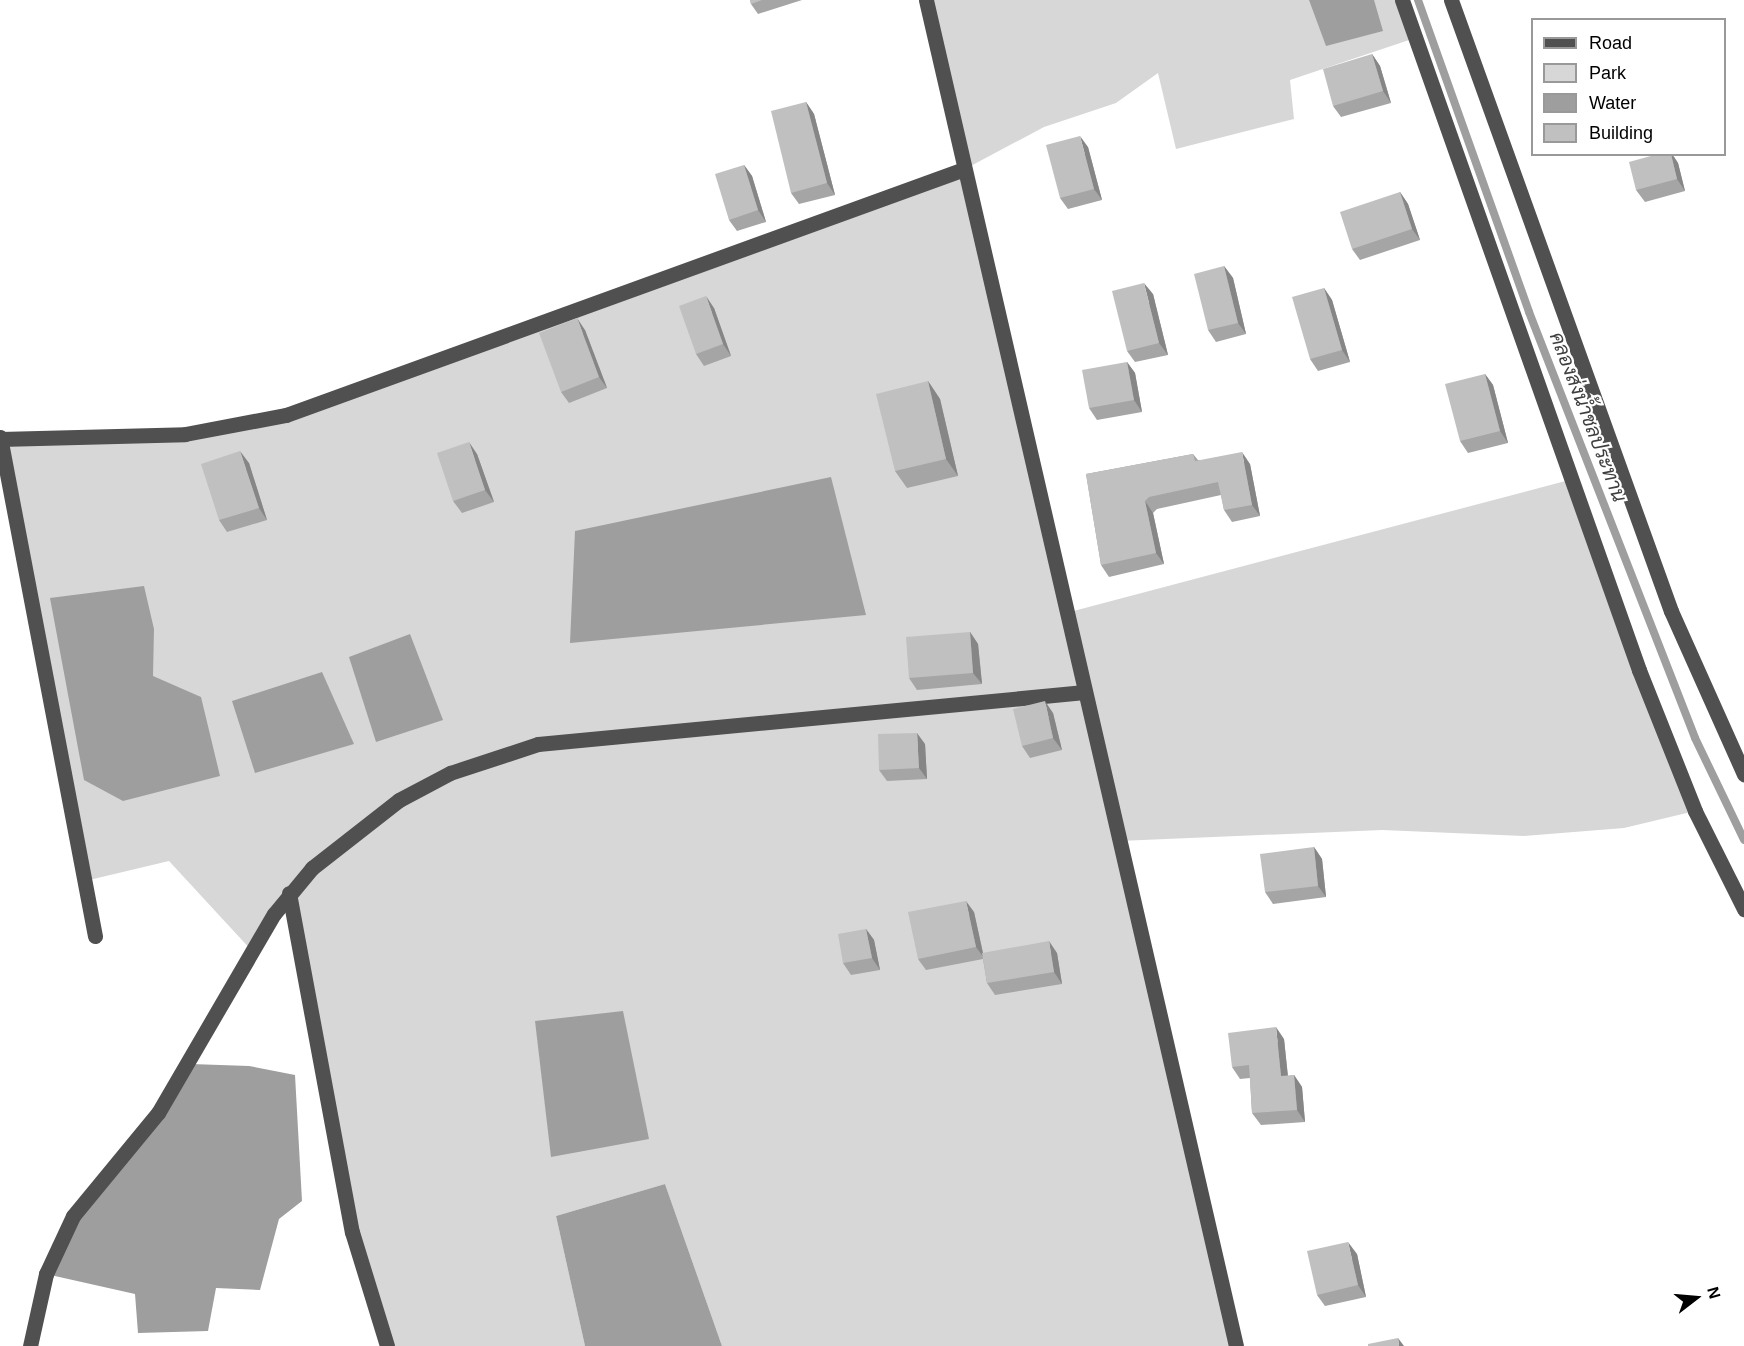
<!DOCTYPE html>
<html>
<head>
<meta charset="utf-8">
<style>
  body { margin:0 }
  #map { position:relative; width:1744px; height:1346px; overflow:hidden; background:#fff; font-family:Arial,Sarabun,sans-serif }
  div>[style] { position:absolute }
  .green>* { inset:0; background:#d7d7d7 }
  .water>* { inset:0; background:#9e9e9e }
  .stream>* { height:8px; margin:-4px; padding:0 4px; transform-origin:4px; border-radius:4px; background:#9e9e9e }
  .minor>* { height:15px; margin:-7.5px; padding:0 7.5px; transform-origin:7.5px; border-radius:7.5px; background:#505050 }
  .wall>* { inset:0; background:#a5a5a5 }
  .shaded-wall>* { inset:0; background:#868686 }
  .building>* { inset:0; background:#c0c0c0 }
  span { translate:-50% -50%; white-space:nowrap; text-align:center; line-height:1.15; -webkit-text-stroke:4.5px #fff; paint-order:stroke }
  .water-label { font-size:20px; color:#3f3f3f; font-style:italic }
  .legend { position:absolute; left:1531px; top:18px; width:195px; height:138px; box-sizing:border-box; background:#fff; border:2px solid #999; margin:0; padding:8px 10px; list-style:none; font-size:18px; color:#000 }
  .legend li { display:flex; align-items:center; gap:12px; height:30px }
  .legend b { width:30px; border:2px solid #999 }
  .north { position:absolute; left:1666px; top:1268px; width:60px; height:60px; -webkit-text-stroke:4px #fff; paint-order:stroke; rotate:74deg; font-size:16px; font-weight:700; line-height:24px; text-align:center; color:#000 }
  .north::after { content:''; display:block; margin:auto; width:21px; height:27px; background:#000; clip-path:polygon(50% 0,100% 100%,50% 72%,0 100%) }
</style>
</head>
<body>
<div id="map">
  <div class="green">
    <i style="clip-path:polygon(926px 0,1402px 0,1415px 38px,1290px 80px,1294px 119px,1176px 149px,1158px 73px,1116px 103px,1044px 127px,965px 169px,1066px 613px,1573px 479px,1695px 811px,1624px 828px,1524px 836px,1382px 830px,1119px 841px,1236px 1346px,722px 1346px,665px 1184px,556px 1216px,585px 1346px,387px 1346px,352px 1232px,289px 894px,253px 952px,169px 861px,85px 881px,0 439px,235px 426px,964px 169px)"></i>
  </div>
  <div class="water">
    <i style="clip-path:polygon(1309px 0,1374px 0,1383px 31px,1326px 46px)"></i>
    <i style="clip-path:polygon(831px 477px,866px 615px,570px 643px,575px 531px)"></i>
    <i style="clip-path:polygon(144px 586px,154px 629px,153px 676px,201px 697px,220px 776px,123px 801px,84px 780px,50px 598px)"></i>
    <i style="clip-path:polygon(410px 634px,443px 720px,376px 742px,349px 657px)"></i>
    <i style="clip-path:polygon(322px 672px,354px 744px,255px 773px,232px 701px)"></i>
    <i style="clip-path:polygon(623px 1011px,649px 1139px,551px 1157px,535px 1021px)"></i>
    <i style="clip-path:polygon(191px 1064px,249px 1066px,295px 1075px,302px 1201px,279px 1219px,260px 1290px,216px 1288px,208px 1331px,138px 1333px,135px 1294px,46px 1274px,56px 1245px)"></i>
    <i style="clip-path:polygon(665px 1184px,722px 1346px,585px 1346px,556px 1216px)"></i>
  </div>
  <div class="stream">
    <i style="left:1418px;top:0;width:331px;rotate:70.4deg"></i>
    <i style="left:1529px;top:312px;width:457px;rotate:68.7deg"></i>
    <i style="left:1695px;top:738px;width:113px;rotate:64.3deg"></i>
  </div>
  <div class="minor">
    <i style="left:926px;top:0;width:1381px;rotate:77.03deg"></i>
    <i style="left:1402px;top:0;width:711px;rotate:70.52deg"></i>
    <i style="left:1639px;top:670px;width:152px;rotate:68.3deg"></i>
    <i style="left:1695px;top:811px;width:110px;rotate:63.4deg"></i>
    <i style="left:1451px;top:0;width:649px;rotate:70.2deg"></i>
    <i style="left:1671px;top:611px;width:179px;rotate:65.9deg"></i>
    <i style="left:0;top:437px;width:508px;rotate:79.22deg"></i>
    <i style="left:0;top:439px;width:185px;rotate:-1.5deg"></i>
    <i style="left:185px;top:434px;width:103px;rotate:-10.7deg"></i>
    <i style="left:286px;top:415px;width:721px;rotate:-19.94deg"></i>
    <i style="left:289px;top:893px;width:345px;rotate:79.5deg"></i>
    <i style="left:352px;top:1232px;width:119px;rotate:72.9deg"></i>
    <i style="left:30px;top:1346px;width:74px;rotate:-77.5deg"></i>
    <i style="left:46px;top:1274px;width:64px;rotate:-65deg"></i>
    <i style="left:73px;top:1216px;width:134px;rotate:-50.5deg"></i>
    <i style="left:158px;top:1113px;width:230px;rotate:-59.8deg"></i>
    <i style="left:274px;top:914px;width:60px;rotate:-50.4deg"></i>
    <i style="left:312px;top:868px;width:110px;rotate:-38deg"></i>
    <i style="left:399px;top:800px;width:58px;rotate:-27.9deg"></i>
    <i style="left:450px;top:773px;width:93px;rotate:-18.2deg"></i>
    <i style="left:538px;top:744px;width:549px;rotate:-5.43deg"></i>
  </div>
  <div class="wall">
    <i style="clip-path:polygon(750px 0,802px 0,758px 14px,751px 4px)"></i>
    <i style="clip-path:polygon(1372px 54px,1380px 66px,1391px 103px,1341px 117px,1333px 106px)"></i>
    <i style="clip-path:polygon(806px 102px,814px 114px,835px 195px,799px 204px,791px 193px)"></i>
    <i style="clip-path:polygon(1088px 147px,1102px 200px,1068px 209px,1060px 198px)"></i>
    <i style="clip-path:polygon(1658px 154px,1672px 154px,1678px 163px,1685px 191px,1645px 202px,1636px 190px)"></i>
    <i style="clip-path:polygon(744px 165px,752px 176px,766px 222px,737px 231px,729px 220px)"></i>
    <i style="clip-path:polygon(1400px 192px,1408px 204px,1420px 240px,1360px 260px,1352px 249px)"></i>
    <i style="clip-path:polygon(1224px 266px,1233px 278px,1246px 334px,1216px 342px,1208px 330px)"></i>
    <i style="clip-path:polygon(1324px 288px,1332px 300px,1350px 362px,1318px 371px,1310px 359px)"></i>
    <i style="clip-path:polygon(1153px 294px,1168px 355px,1135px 362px,1127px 351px)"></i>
    <i style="clip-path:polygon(714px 308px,731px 356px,704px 366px,696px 354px)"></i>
    <i style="clip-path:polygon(585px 330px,607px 388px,569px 403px,561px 392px)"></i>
    <i style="clip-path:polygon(1127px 362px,1135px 373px,1142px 412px,1097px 420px,1089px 408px)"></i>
    <i style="clip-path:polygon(1485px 374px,1493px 385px,1508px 443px,1468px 453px,1460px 441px)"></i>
    <i style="clip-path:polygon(928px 381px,940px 399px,958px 476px,907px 488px,895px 471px)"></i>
    <i style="clip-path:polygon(477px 454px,494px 502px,462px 513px,453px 501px)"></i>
    <i style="clip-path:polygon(1193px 454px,1198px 460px,1250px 464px,1260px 516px,1232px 522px,1224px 510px,1221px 495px,1157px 509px,1153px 513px,1164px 564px,1109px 577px,1101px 565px,1086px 474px)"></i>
    <i style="clip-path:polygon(249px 463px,267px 520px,227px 532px,219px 520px)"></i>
    <i style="clip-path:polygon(970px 632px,978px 644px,982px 684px,917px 690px,909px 678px)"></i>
    <i style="clip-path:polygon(1053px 713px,1062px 750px,1030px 758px,1022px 746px)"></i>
    <i style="clip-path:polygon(925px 744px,927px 779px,887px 781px,879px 770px)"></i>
    <i style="clip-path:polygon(1314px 847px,1322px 859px,1326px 897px,1273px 904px,1265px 892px)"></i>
    <i style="clip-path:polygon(974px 912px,983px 953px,1057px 953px,1062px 984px,995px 995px,987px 983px,983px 959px,926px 970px,918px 959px)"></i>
    <i style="clip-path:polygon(866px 929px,874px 940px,880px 970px,851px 975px,843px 963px)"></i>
    <i style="clip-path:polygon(1284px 1039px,1288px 1076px,1294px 1075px,1302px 1087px,1305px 1122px,1261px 1125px,1252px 1113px,1250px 1078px,1240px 1079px,1232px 1067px)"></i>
    <i style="clip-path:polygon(1357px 1254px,1366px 1297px,1325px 1306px,1317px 1295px)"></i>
  </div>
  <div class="shaded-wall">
    <i style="clip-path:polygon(1372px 54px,1380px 66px,1391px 103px,1383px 91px)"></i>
    <i style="clip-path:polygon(806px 102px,814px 114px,835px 195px,827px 183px)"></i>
    <i style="clip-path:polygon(1080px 136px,1088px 147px,1102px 200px,1094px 189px)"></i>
    <i style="clip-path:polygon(1671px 154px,1672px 154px,1678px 163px,1685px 191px,1677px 179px)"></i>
    <i style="clip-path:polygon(744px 165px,752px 176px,766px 222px,758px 210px)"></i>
    <i style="clip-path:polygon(1400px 192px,1408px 204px,1420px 240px,1412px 229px)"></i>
    <i style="clip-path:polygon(1224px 266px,1233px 278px,1246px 334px,1238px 323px)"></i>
    <i style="clip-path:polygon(1144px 283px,1153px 294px,1168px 355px,1159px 343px)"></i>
    <i style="clip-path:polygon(1324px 288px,1332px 300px,1350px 362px,1342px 350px)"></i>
    <i style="clip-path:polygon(706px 296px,714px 308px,731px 356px,723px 344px)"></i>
    <i style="clip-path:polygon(577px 318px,585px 330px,607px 388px,599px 377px)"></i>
    <i style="clip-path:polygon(1127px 362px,1135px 373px,1142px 412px,1134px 400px)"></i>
    <i style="clip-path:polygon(1485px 374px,1493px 385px,1508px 443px,1500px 431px)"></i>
    <i style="clip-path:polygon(928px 381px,940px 399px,958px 476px,946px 459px)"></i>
    <i style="clip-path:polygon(469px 442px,477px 454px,494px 502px,485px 490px)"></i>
    <i style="clip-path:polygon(240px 451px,249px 463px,267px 520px,259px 508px)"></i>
    <i style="clip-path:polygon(1242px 452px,1250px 464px,1260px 516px,1252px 505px)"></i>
    <i style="clip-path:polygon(1145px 501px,1153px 513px,1164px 564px,1156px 553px)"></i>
    <i style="clip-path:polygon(970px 632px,978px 644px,982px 684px,973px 673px)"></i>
    <i style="clip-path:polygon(1045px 701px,1053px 713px,1062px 750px,1053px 738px)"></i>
    <i style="clip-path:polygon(917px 733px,925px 744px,927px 779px,919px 768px)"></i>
    <i style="clip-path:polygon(1314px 847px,1322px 859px,1326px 897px,1318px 886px)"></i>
    <i style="clip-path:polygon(966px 901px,974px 912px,984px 958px,976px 947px)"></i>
    <i style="clip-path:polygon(866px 929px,874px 940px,880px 970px,872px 958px)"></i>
    <i style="clip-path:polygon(1049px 941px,1057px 953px,1062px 984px,1054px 972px)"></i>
    <i style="clip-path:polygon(1276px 1027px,1284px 1039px,1289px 1088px,1281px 1076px)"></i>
    <i style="clip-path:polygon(1294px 1075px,1302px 1087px,1305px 1122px,1297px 1110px)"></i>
    <i style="clip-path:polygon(1348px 1242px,1357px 1254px,1366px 1297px,1358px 1285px)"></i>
    <i style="clip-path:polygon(1398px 1338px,1404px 1346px,1399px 1346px)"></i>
  </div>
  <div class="building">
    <i style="clip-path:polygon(750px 0,762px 0,751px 4px)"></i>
    <i style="clip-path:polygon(1372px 54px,1383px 91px,1333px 106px,1323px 69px)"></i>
    <i style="clip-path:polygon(806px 102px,827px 183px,791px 193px,771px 111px)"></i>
    <i style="clip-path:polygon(1080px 136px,1094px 189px,1060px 198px,1046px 145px)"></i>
    <i style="clip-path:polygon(1658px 154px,1671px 154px,1677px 179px,1636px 190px,1629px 162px)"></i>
    <i style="clip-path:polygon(744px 165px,758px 210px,729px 220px,715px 174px)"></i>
    <i style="clip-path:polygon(1400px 192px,1412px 229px,1352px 249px,1340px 212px)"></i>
    <i style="clip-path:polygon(1224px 266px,1238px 323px,1208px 330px,1194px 274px)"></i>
    <i style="clip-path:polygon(1144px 283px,1159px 343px,1127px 351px,1112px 291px)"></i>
    <i style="clip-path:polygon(1324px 288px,1342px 350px,1310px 359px,1292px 297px)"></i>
    <i style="clip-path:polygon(706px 296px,723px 344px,696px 354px,679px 306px)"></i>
    <i style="clip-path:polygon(577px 318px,599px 377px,561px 392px,539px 333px)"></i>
    <i style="clip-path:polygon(1127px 362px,1134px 400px,1089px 408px,1082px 370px)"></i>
    <i style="clip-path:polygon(1485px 374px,1500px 431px,1460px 441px,1445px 384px)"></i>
    <i style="clip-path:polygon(928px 381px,946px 459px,895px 471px,876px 394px)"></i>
    <i style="clip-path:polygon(469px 442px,485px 490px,453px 501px,437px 453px)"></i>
    <i style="clip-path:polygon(240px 451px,259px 508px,219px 520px,201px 464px)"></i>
    <i style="clip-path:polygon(1242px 452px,1252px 505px,1224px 510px,1218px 482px,1149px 497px,1145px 501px,1156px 553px,1101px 565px,1086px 474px,1193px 454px,1195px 461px)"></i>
    <i style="clip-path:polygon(970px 632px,973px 673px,909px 678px,906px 637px)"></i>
    <i style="clip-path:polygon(1045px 701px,1053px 738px,1022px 746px,1013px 709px)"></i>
    <i style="clip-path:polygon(917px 733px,919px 768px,879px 770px,878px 734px)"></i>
    <i style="clip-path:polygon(1314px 847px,1318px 886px,1265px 892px,1260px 854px)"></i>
    <i style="clip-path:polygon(966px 901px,976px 947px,918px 959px,908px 912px)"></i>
    <i style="clip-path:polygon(866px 929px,872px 958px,843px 963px,838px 934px)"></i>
    <i style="clip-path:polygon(1049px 941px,1054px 972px,987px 983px,982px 953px)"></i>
    <i style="clip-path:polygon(1276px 1027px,1281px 1076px,1294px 1075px,1297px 1110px,1252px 1113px,1249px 1065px,1232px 1067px,1228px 1033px)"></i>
    <i style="clip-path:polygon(1348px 1242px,1358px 1285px,1317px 1295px,1307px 1251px)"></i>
    <i style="clip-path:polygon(1398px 1338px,1399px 1346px,1368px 1346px,1368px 1344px)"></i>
  </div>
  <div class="water-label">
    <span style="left:1588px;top:417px;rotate:69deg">คลองส่งน้ำชลประทาน</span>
  </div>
  <ul class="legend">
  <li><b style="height:8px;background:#505050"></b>Road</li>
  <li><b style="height:16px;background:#d7d7d7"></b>Park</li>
  <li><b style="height:16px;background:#9e9e9e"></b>Water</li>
  <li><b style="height:16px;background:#c0c0c0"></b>Building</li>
  </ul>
  <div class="north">N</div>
</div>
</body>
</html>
